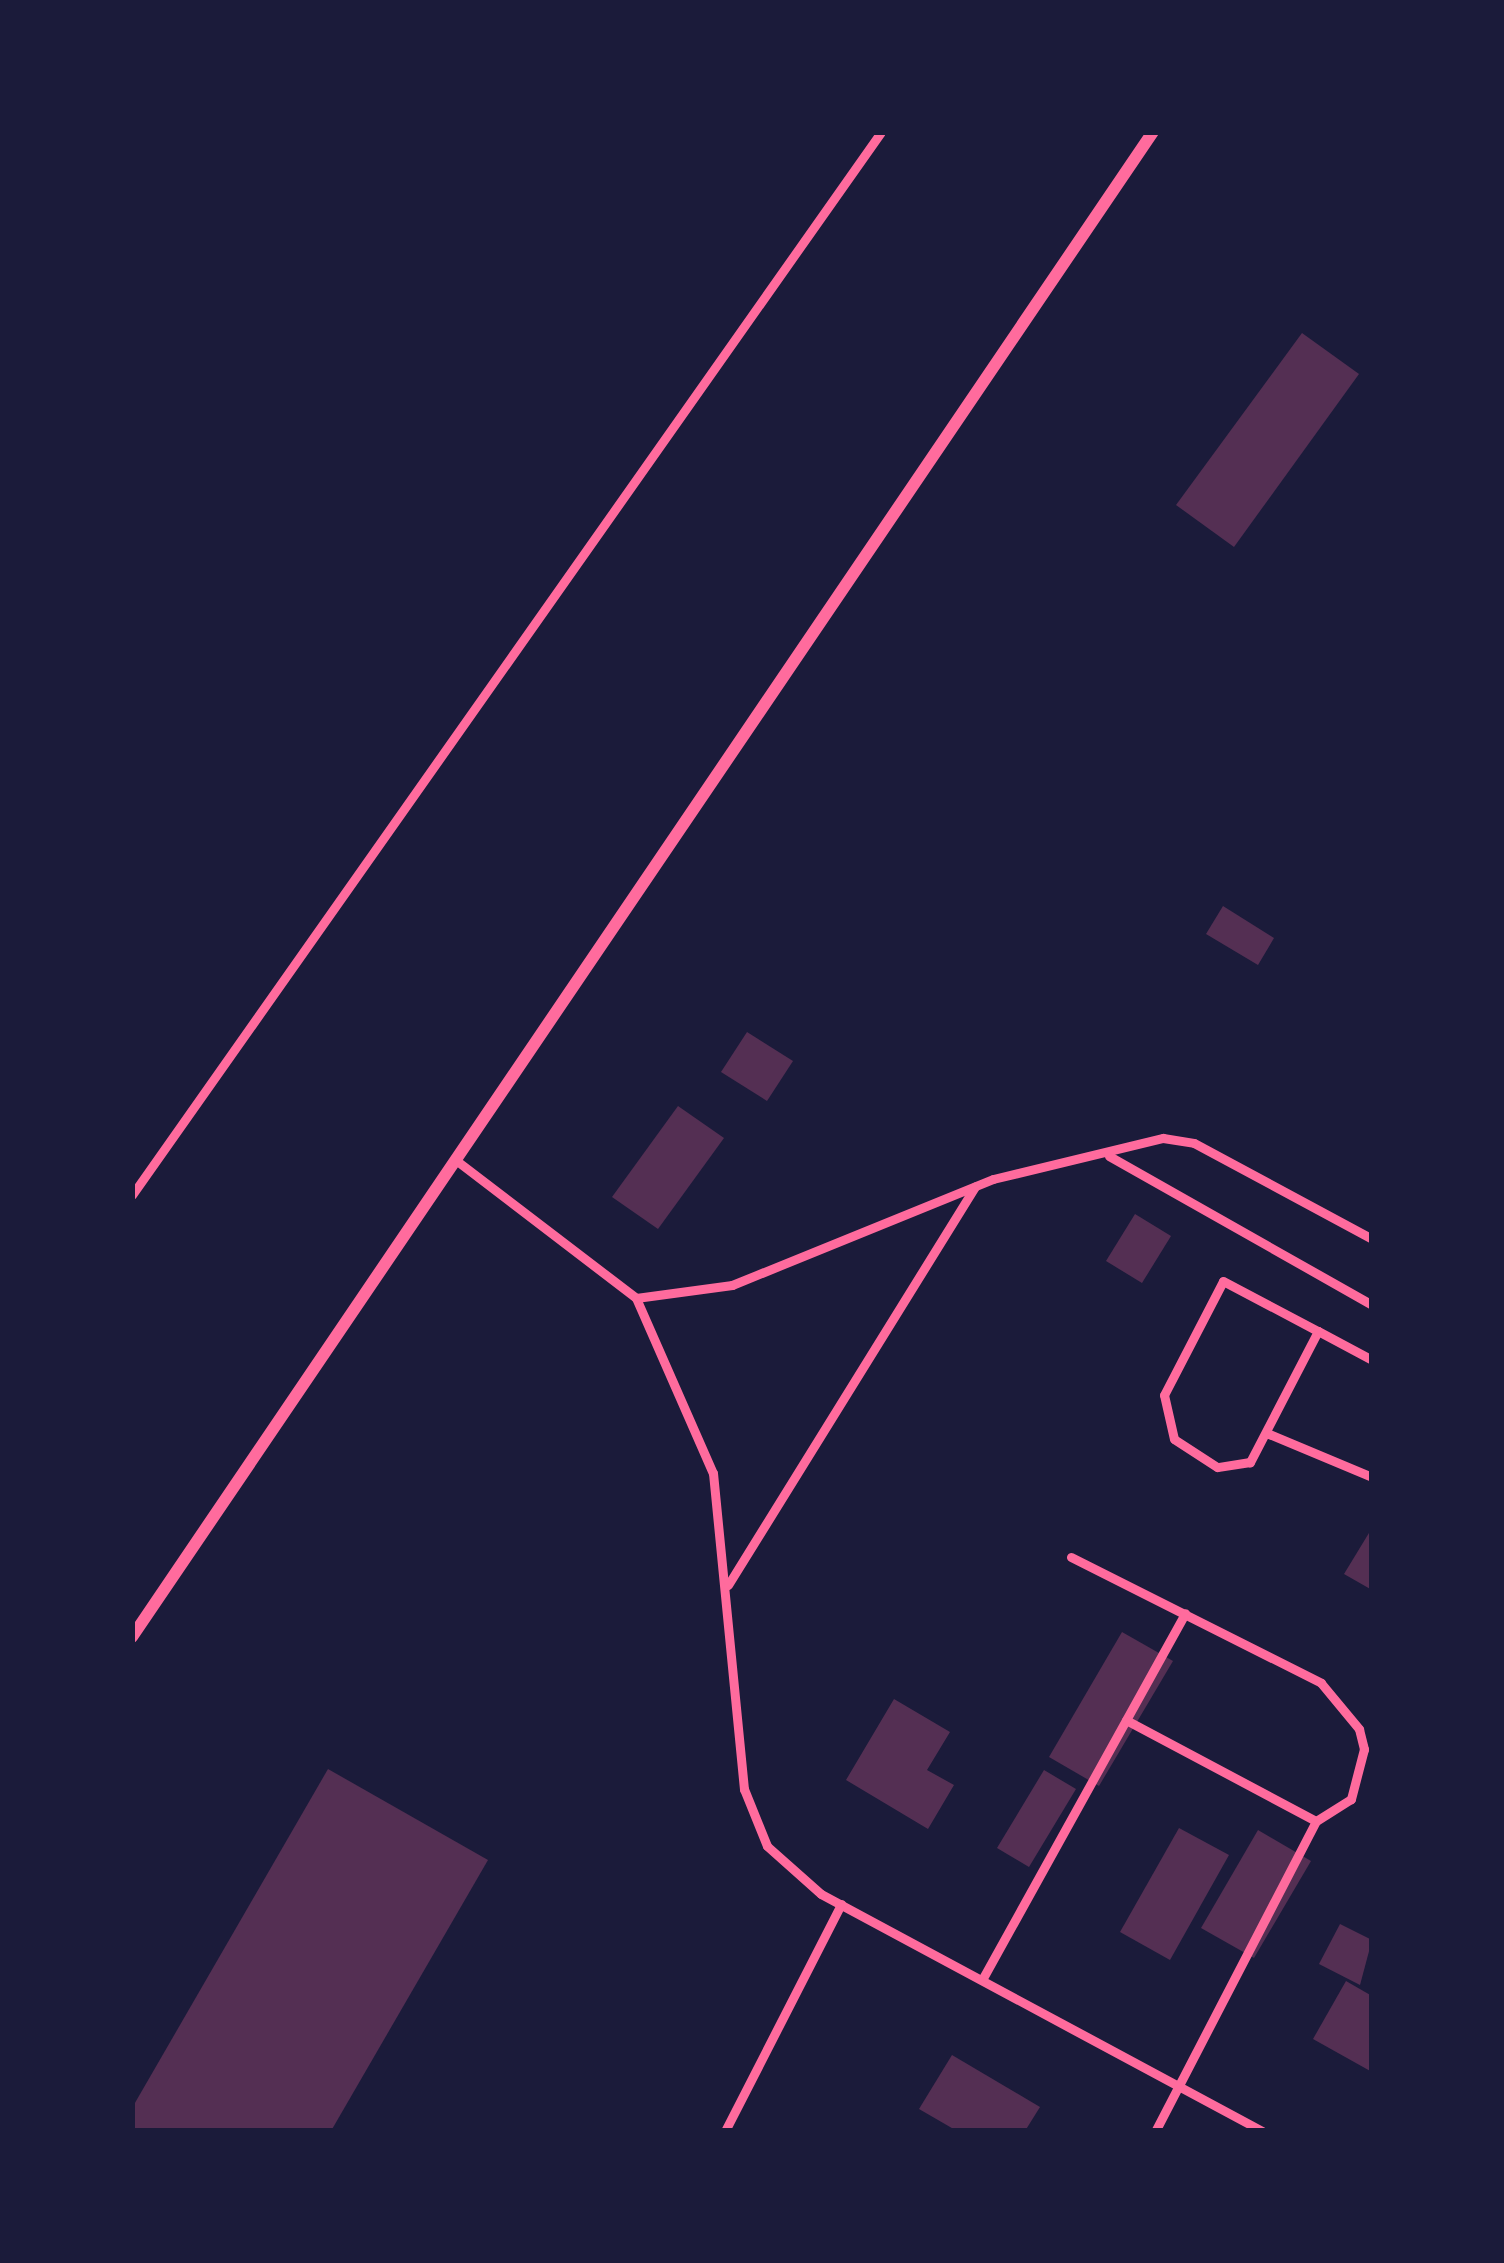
<!DOCTYPE html>
<html>
<head>
<meta charset="utf-8">
<style>
  body { margin:0 }
  #map { position:relative; width:1504px; height:2263px; overflow:hidden; background:#1b1b3a; font-family:Signika,sans-serif }
  div>[style] { position:absolute }
  .building>* { inset:0; background:#542f53 }
  .service>* { height:9px; margin:-4.5px; padding:0 4.5px; transform-origin:4.5px; border-radius:4.5px; background:#ff6b9d }
  .minor>* { height:12px; margin:-6px; padding:0 6px; transform-origin:6px; border-radius:6px; background:#ff6b9d }
  span { translate:-50% -50%; white-space:nowrap; text-align:center; line-height:1.15; -webkit-text-stroke:9px #1b1b3a; paint-order:stroke }
  .frame { position:absolute; inset:0; border:135px solid #1b1b3a; pointer-events:none }
</style>
</head>
<body>
<div id="map">
  <div class="building">
    <i style="clip-path:polygon(1302px 333px,1359px 374px,1234px 547px,1176px 505px)"></i>
    <i style="clip-path:polygon(1223px 906px,1274px 938px,1258px 965px,1206px 934px)"></i>
    <i style="clip-path:polygon(747px 1032px,793px 1061px,767px 1101px,721px 1072px)"></i>
    <i style="clip-path:polygon(678px 1106px,724px 1138px,658px 1229px,612px 1197px)"></i>
    <i style="clip-path:polygon(1135px 1214px,1171px 1236px,1142px 1283px,1106px 1261px)"></i>
    <i style="clip-path:polygon(1372px 1528px,1372px 1590px,1344px 1574px)"></i>
    <i style="clip-path:polygon(1122px 1632px,1173px 1661px,1099px 1786px,1049px 1757px)"></i>
    <i style="clip-path:polygon(894px 1699px,950px 1732px,927px 1770px,954px 1785px,928px 1829px,846px 1780px)"></i>
    <i style="clip-path:polygon(328px 1769px,488px 1860px,331px 2131px,132px 2131px,132px 2108px)"></i>
    <i style="clip-path:polygon(1044px 1770px,1076px 1789px,1029px 1867px,997px 1848px)"></i>
    <i style="clip-path:polygon(1179px 1828px,1229px 1855px,1170px 1960px,1120px 1932px)"></i>
    <i style="clip-path:polygon(1258px 1830px,1311px 1861px,1254px 1958px,1201px 1928px)"></i>
    <i style="clip-path:polygon(1340px 1924px,1372px 1940px,1360px 1985px,1319px 1964px)"></i>
    <i style="clip-path:polygon(1346px 1981px,1372px 1996px,1372px 2072px,1313px 2039px)"></i>
    <i style="clip-path:polygon(952px 2055px,1040px 2107px,1025px 2131px,957px 2131px,919px 2109px)"></i>
  </div>
  <div class="service">
    <i style="left:1109px;top:1156px;width:302px;rotate:29.5deg"></i>
    <i style="left:457px;top:1161px;width:225px;rotate:37.4deg"></i>
    <i style="left:636px;top:1298px;width:191px;rotate:66.3deg"></i>
    <i style="left:713px;top:1473px;width:318px;rotate:84.4deg"></i>
    <i style="left:744px;top:1789px;width:61px;rotate:68deg"></i>
    <i style="left:767px;top:1846px;width:72px;rotate:41.6deg"></i>
    <i style="left:821px;top:1894px;width:501px;rotate:28.25deg"></i>
    <i style="left:132px;top:1195px;width:1300px;rotate:-54.83deg"></i>
    <i style="left:636px;top:1298px;width:97px;rotate:-7.7deg"></i>
    <i style="left:732px;top:1285px;width:282px;rotate:-22.1deg"></i>
    <i style="left:993px;top:1179px;width:175px;rotate:-13.6deg"></i>
    <i style="left:1163px;top:1138px;width:31px;rotate:9deg"></i>
    <i style="left:1194px;top:1143px;width:202px;rotate:28.3deg"></i>
    <i style="left:1318px;top:1331px;width:148px;rotate:117.4deg"></i>
    <i style="left:1250px;top:1462px;width:33px;rotate:171deg"></i>
    <i style="left:1217px;top:1467px;width:51px;rotate:-146.9deg"></i>
    <i style="left:1174px;top:1439px;width:45px;rotate:-102.8deg"></i>
    <i style="left:1164px;top:1395px;width:128px;rotate:-62.6deg"></i>
    <i style="left:1223px;top:1281px;width:107px;rotate:27.8deg"></i>
    <i style="left:1318px;top:1331px;width:61px;rotate:28.2deg"></i>
    <i style="left:1269px;top:1434px;width:112px;rotate:22.7deg"></i>
    <i style="left:1071px;top:1557px;width:280px;rotate:26.7deg"></i>
    <i style="left:1321px;top:1683px;width:60px;rotate:50.4deg"></i>
    <i style="left:1359px;top:1729px;width:21px;rotate:76deg"></i>
    <i style="left:1364px;top:1749px;width:52px;rotate:104.6deg"></i>
    <i style="left:1351px;top:1799px;width:41px;rotate:147.8deg"></i>
    <i style="left:1316px;top:1821px;width:349px;rotate:117.4deg"></i>
    <i style="left:728px;top:1585px;width:469px;rotate:-58.2deg"></i>
    <i style="left:1126px;top:1720px;width:215px;rotate:28deg"></i>
    <i style="left:983px;top:1978px;width:417px;rotate:-61deg"></i>
    <i style="left:725px;top:2131px;width:255px;rotate:-62.9deg"></i>
  </div>
  <div class="minor">
    <i style="left:132px;top:1637px;width:1819px;rotate:-55.85deg"></i>
  </div>
  <div class="frame"></div>
</div>
</body>
</html>
